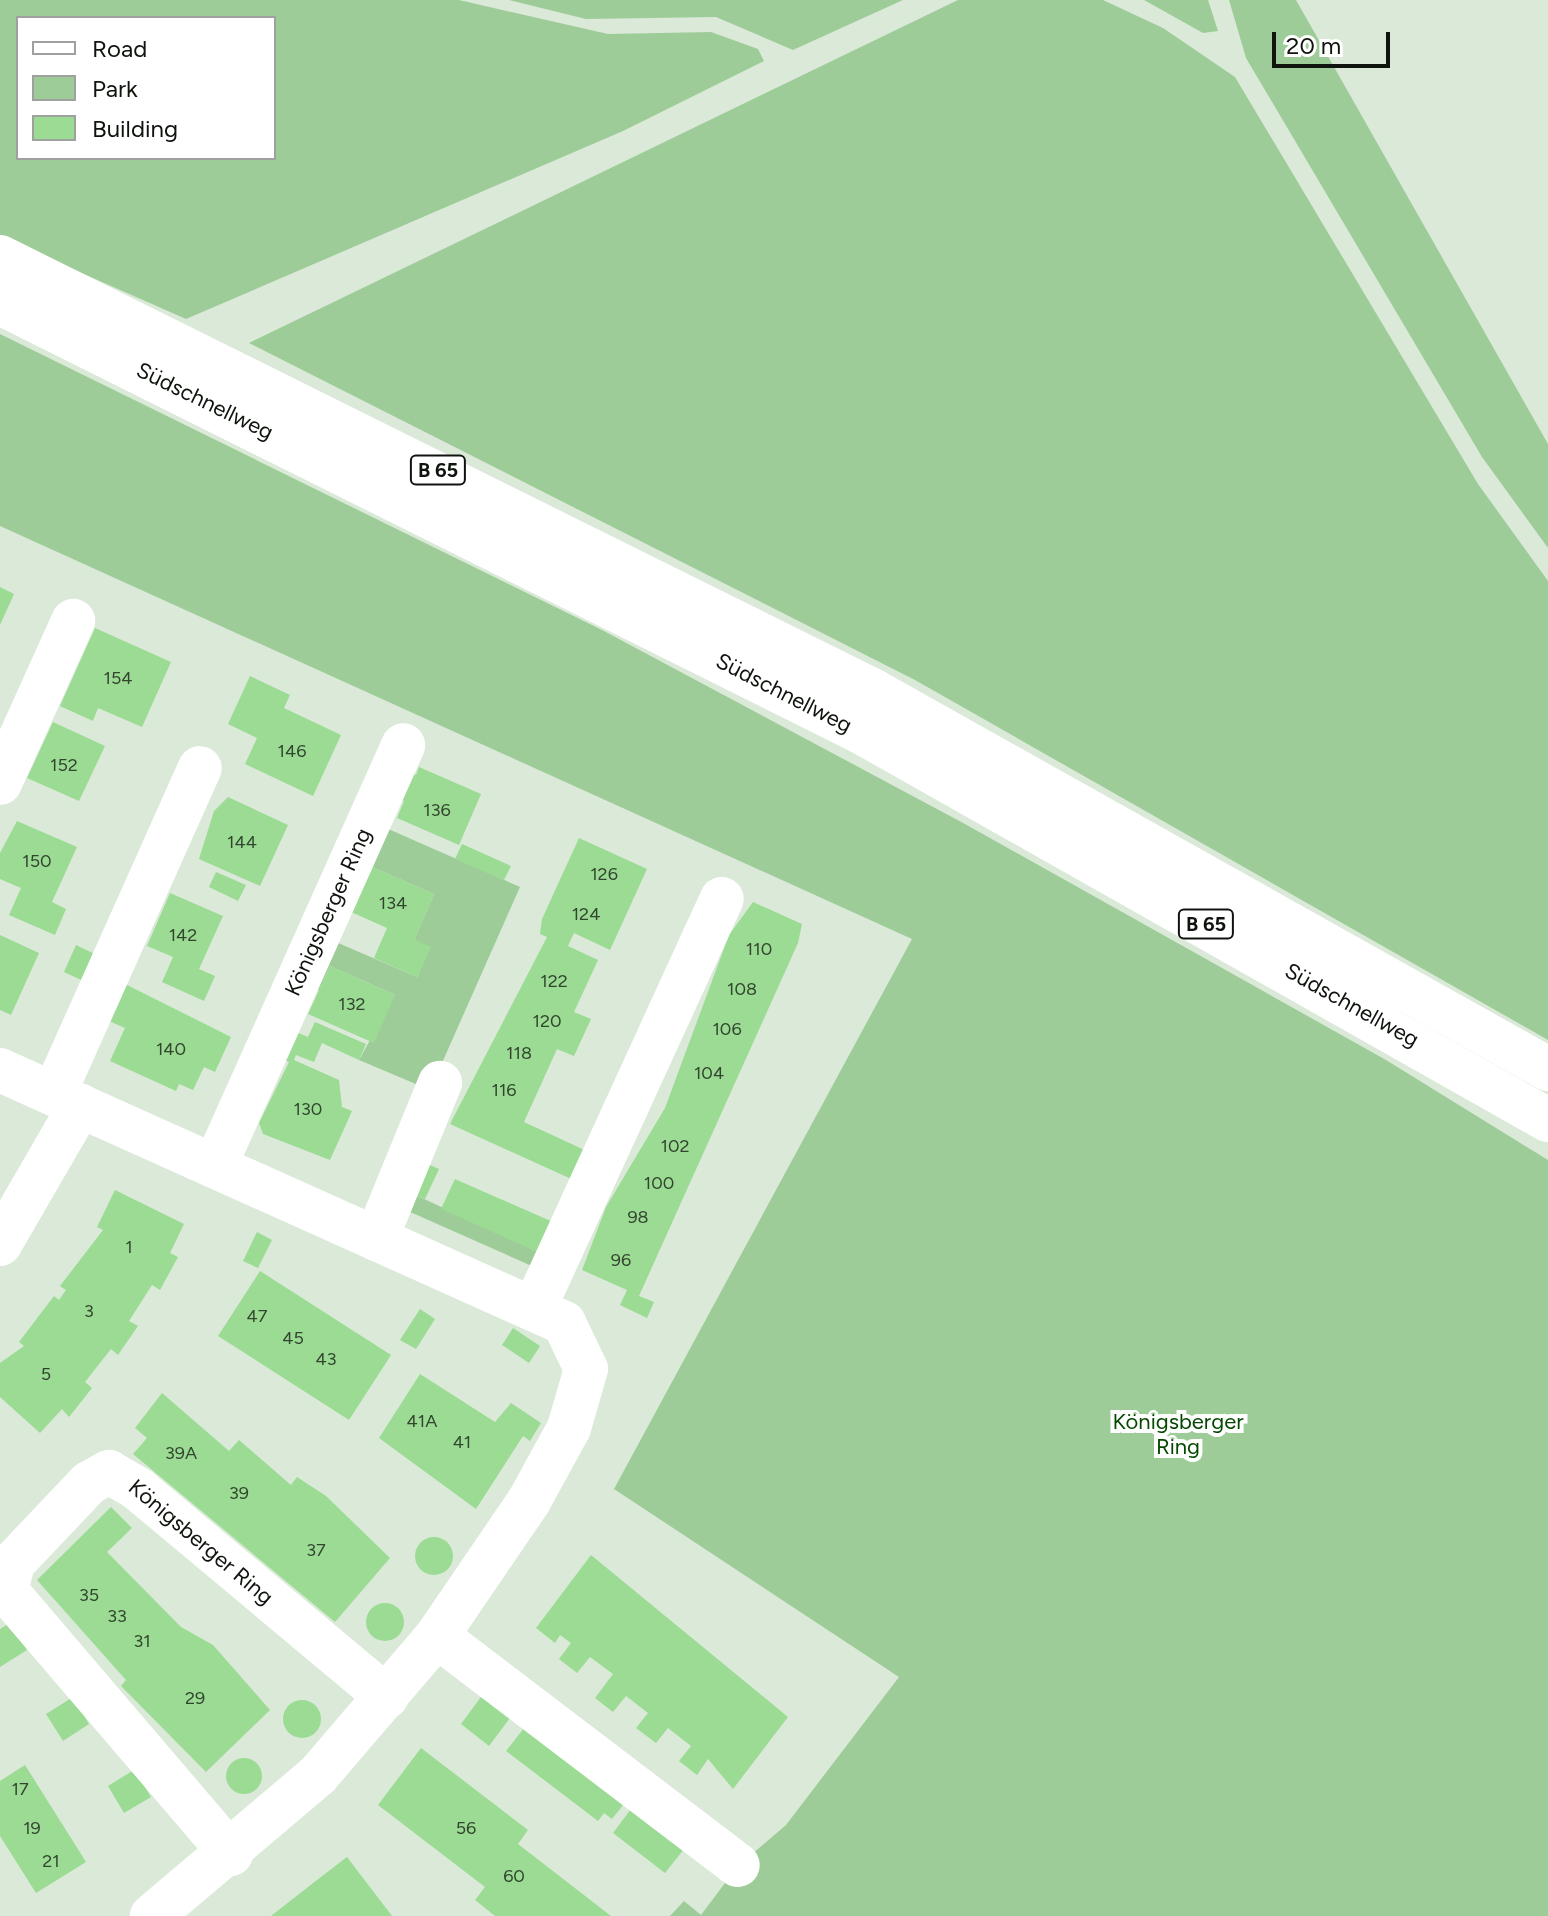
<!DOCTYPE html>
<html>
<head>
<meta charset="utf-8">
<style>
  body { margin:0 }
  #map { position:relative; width:1548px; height:1916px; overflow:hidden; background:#dae9d8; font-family:Figtree,sans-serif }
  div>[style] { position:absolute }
  .green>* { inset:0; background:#9ecc98 }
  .building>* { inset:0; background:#9bdb93 }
  .round { border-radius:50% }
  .minor>* { height:44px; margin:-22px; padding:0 22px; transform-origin:22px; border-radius:22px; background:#fff }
  .highway>* { height:44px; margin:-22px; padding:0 22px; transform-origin:22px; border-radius:22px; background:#fff }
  span { translate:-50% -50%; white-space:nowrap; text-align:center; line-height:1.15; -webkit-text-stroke:8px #fff; paint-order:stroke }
  .number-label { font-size:18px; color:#32462f }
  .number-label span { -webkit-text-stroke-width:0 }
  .shield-label span { padding:2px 6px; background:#fff; border:2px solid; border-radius:6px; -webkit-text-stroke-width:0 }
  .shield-label { font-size:20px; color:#0f140e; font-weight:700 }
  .street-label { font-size:22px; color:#0f140e }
  .park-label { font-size:22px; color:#054900 }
  .legend { position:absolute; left:16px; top:16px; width:260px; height:144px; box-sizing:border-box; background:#fff; border:2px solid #9fa19f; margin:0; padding:10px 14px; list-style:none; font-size:24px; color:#0f140e }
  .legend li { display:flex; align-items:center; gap:16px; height:40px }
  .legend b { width:40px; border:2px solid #9fa19f }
  .scale { position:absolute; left:1272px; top:32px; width:118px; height:36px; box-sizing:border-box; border:4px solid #0f140e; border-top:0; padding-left:10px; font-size:24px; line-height:28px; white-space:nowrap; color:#0f140e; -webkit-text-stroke:6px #fff; paint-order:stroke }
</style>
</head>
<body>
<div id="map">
  <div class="green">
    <i style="clip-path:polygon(evenodd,0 0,459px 0,608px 34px,711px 32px,758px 49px,764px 61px,623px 131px,186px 319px,0 237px,0 0,18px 18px,274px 18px,274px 158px,18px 158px,18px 18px)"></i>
    <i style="clip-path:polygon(509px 0,903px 0,793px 50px,716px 17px,586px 19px)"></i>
    <i style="clip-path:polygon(958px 0,1103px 0,1163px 28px,1235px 77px,1478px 484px,1548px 581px,1548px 1040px,915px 680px,249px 343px)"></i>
    <i style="clip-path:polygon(1144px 0,1208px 0,1218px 31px,1203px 33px)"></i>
    <i style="clip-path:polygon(1229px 0,1296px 0,1548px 444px,1548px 548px,1482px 457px,1246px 58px)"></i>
    <i style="clip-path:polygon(0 334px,602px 630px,965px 824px,1386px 1060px,1548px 1160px,1548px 1916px,670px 1916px,684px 1901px,701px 1915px,737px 1867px,786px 1825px,899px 1677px,614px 1489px,912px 939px,0 526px)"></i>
    <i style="clip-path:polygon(377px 824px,520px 887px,430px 1090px,359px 1060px,395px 995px,330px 966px,319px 990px,308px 985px,329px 939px,417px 977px,430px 948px,414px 940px,434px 894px,372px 867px)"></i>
    <i style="clip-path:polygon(407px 1191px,540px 1253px,534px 1267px,399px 1207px)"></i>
  </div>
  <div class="building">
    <i style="clip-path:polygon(0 587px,14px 594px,0 625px)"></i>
    <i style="clip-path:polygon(95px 628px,171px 662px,142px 727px,98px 708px,93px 721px,60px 706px)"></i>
    <i style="clip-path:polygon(250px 676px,290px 695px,284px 708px,341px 735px,313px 796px,245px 764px,257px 738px,228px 724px)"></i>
    <i style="clip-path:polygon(53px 722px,105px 746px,79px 801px,27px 778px)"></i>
    <i style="clip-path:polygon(419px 767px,481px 794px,459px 845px,397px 818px,404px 801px,391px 796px,403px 770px,416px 775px)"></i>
    <i style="clip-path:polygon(228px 797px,288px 825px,260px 886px,199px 859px,214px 811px)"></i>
    <i style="clip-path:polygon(17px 821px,77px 847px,52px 902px,66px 909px,55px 935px,9px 915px,21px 888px,0 879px,0 853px)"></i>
    <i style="clip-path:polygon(579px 838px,647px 869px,610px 950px,574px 933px,568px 946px,598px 960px,574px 1012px,591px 1019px,574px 1056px,557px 1049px,524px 1122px,591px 1153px,578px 1182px,450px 1124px,547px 937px,540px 934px,542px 919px)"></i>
    <i style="clip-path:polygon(462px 844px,511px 866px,504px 880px,455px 859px)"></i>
    <i style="clip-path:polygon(372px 867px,434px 894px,414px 940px,431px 947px,417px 977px,374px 958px,387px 928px,351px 912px)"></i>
    <i style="clip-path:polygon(216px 872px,246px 885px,238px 901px,209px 887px)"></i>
    <i style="clip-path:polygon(170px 893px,223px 916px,199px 969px,215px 976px,204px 1001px,162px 982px,173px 957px,147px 946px)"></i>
    <i style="clip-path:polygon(753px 902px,802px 924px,798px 943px,639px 1296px,654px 1302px,647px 1318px,620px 1305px,627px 1290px,582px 1270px,606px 1207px,665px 1108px,729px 935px)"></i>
    <i style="clip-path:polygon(0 935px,39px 953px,11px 1015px,0 1010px)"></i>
    <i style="clip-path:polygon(76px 945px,103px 958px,90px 984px,64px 972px)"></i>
    <i style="clip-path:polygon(330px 966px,395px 995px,374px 1043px,308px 1014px)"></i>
    <i style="clip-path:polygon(125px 984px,231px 1037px,215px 1072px,204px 1067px,193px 1090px,179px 1084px,176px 1091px,110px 1061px,125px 1028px,109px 1021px)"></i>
    <i style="clip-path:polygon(315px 1022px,366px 1044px,359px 1060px,322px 1043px,314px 1062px,296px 1055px,294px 1060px,339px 1080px,342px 1107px,352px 1111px,330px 1160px,263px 1134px,259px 1123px,289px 1062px,274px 1055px,286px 1028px,308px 1037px)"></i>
    <i style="clip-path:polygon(423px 1162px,439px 1169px,425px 1199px,410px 1193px)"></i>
    <i style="clip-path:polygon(455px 1179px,553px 1222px,540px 1253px,441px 1209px)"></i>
    <i style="clip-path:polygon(115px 1190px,184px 1224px,170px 1253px,178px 1257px,160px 1290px,152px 1285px,129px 1321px,138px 1326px,118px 1355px,111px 1349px,85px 1382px,92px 1388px,69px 1417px,62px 1409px,40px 1433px,0 1397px,0 1363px,24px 1346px,19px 1342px,54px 1296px,59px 1300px,66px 1290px,60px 1286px,103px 1230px,97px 1227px)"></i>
    <i style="clip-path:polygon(257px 1232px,272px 1240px,258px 1268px,243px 1261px)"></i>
    <i style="clip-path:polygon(260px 1271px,391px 1355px,349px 1420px,218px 1336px)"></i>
    <i style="clip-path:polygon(420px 1309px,435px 1319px,416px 1349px,400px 1340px)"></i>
    <i style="clip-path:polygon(513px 1328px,540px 1346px,529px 1363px,502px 1345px)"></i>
    <i style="clip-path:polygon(420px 1374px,495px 1422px,511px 1403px,541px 1423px,530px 1441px,523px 1436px,476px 1509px,379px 1438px)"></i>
    <i style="clip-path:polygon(162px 1393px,229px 1451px,239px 1440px,291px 1485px,297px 1477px,326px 1496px,390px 1558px,335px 1622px,133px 1454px,147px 1438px,135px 1428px)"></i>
    <i style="clip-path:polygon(111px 1507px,132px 1528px,107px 1552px,181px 1627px,213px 1645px,270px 1710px,206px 1772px,121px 1686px,126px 1680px,37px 1580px)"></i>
    <i class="round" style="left:415px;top:1537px;width:38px;height:38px"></i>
    <i style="clip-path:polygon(591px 1555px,788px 1717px,733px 1789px,708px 1759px,697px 1775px,679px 1761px,691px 1746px,668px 1728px,656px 1743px,636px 1728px,648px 1713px,626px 1696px,613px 1712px,595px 1698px,613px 1674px,590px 1657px,577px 1673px,559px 1659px,571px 1643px,560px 1635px,555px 1643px,536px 1628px)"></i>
    <i class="round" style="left:366px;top:1603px;width:38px;height:38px"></i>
    <i style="clip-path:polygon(10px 1623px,27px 1650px,0 1667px,0 1629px)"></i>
    <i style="clip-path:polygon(73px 1697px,89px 1724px,63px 1741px,46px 1714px)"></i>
    <i style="clip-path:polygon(481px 1697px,510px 1718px,489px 1746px,461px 1724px)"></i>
    <i class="round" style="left:283px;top:1700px;width:38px;height:38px"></i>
    <i style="clip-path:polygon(524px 1728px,624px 1804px,612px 1819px,604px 1813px,598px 1821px,506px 1751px)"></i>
    <i style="clip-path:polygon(421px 1748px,528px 1830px,518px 1844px,611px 1916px,495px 1916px,475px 1900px,485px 1887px,378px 1805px)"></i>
    <i class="round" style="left:226px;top:1758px;width:36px;height:36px"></i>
    <i style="clip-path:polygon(25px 1765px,86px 1862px,36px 1893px,0 1836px,0 1781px)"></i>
    <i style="clip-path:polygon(134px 1770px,151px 1797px,124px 1813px,108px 1786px)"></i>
    <i style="clip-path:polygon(631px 1809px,684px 1849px,665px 1873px,613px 1833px)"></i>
    <i style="clip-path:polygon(347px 1857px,392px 1916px,271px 1916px,317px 1880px)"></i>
  </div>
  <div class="minor">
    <i style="left:0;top:783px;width:178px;rotate:-65.7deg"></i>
    <i style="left:0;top:1070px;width:618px;rotate:24.16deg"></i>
    <i style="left:564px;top:1323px;width:51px;rotate:64.4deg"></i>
    <i style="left:586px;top:1369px;width:61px;rotate:106.1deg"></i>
    <i style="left:569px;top:1428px;width:83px;rotate:118.7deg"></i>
    <i style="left:529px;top:1501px;width:163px;rotate:124.3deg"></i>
    <i style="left:437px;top:1636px;width:183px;rotate:130.6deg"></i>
    <i style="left:318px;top:1775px;width:218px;rotate:139.7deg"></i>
    <i style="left:54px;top:1094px;width:357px;rotate:-65.9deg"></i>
    <i style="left:215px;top:1166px;width:461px;rotate:-65.9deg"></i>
    <i style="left:376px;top:1239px;width:169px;rotate:-67.7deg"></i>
    <i style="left:0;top:1244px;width:160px;rotate:-59.9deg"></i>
    <i style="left:534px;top:1309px;width:451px;rotate:-65.4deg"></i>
    <i style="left:437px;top:1636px;width:378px;rotate:37.3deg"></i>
    <i style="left:231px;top:1854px;width:346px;rotate:-130.5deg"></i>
    <i style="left:6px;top:1591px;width:29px;rotate:-76deg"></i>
    <i style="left:13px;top:1563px;width:110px;rotate:-46.5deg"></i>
    <i style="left:89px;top:1483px;width:23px;rotate:-29deg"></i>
    <i style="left:109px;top:1472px;width:34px;rotate:30deg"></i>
    <i style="left:138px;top:1489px;width:324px;rotate:39.9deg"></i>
  </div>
  <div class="highway">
    <i style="left:0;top:257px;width:974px;rotate:26.41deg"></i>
    <i style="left:872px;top:690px;width:775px;rotate:29.28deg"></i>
    <i style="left:0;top:303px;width:962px;rotate:26.49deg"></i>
    <i style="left:861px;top:732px;width:789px;rotate:29.46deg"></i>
  </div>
  <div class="number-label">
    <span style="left:118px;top:678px">154</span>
    <span style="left:292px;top:751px">146</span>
    <span style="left:64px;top:765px">152</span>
    <span style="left:437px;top:810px">136</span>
    <span style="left:242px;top:842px">144</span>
    <span style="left:37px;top:861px">150</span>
    <span style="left:604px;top:874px">126</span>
    <span style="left:393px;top:903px">134</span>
    <span style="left:586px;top:914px">124</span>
    <span style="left:183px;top:935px">142</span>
    <span style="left:759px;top:949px">110</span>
    <span style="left:554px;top:981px">122</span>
    <span style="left:742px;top:989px">108</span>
    <span style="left:352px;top:1004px">132</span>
    <span style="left:547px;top:1021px">120</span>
    <span style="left:727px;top:1029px">106</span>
    <span style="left:171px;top:1049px">140</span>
    <span style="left:519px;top:1053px">118</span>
    <span style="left:709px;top:1073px">104</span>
    <span style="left:504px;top:1090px">116</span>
    <span style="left:308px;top:1109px">130</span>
    <span style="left:675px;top:1146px">102</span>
    <span style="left:659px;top:1183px">100</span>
    <span style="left:638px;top:1217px">98</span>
    <span style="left:129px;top:1247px">1</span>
    <span style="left:621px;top:1260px">96</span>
    <span style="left:89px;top:1311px">3</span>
    <span style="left:257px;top:1316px">47</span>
    <span style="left:293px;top:1338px">45</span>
    <span style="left:326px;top:1359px">43</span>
    <span style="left:46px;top:1374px">5</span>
    <span style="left:422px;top:1421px">41A</span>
    <span style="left:462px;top:1442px">41</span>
    <span style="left:181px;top:1453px">39A</span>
    <span style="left:239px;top:1493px">39</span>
    <span style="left:316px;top:1550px">37</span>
    <span style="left:89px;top:1595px">35</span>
    <span style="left:117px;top:1616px">33</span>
    <span style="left:142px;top:1641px">31</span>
    <span style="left:195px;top:1698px">29</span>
    <span style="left:20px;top:1789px">17</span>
    <span style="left:32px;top:1828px">19</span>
    <span style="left:466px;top:1828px">56</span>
    <span style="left:51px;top:1861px">21</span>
    <span style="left:514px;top:1876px">60</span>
  </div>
  <div class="shield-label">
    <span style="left:438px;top:470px">B 65</span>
    <span style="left:1206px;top:924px">B 65</span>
  </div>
  <div class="street-label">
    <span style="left:205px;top:401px;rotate:26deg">Südschnellweg</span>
    <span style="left:784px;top:693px;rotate:27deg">Südschnellweg</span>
    <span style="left:328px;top:912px;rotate:-66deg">Königsberger Ring</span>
    <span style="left:1352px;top:1005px;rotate:29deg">Südschnellweg</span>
    <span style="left:201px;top:1542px;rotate:40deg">Königsberger Ring</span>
  </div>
  <div class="park-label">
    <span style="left:1178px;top:1434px">Königsberger<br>Ring</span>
  </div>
  <ul class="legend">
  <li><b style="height:10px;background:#fff"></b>Road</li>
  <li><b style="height:22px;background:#9ecc98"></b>Park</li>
  <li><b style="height:22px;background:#9bdb93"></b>Building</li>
  </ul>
  <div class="scale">20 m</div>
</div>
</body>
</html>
